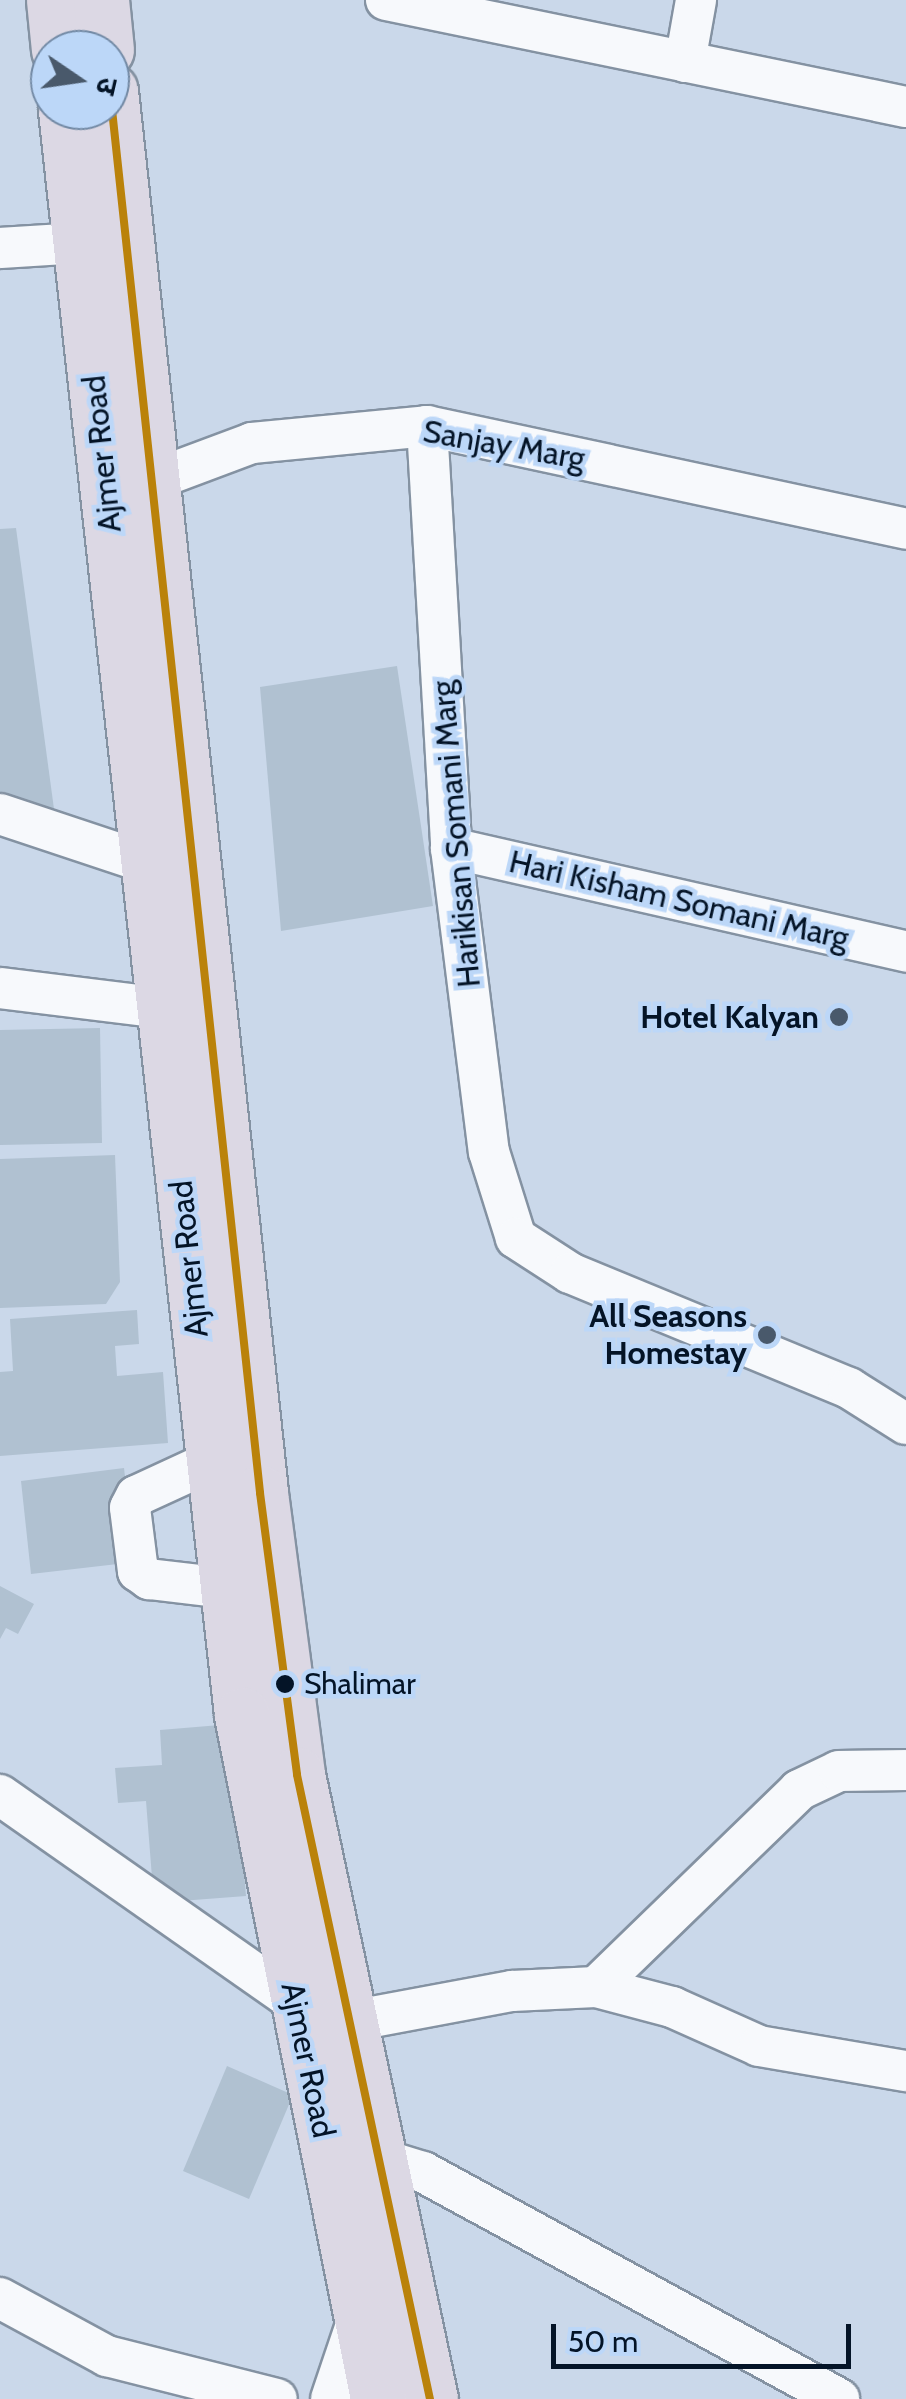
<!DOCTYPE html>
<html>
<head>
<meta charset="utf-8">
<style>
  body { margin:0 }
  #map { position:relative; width:906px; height:2399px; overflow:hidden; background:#cad8ea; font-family:Cabin,"Noto Sans Devanagari",sans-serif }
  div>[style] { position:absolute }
  .building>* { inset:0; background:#b0c1d1 }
  .roads { filter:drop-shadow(2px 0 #8492a2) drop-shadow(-2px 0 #8492a2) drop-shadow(0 2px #8492a2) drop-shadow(0 -2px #8492a2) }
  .minor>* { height:40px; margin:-20px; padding:0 20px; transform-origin:20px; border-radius:20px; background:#f7f9fc }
  .highway>* { height:55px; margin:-27.5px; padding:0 27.5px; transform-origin:27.5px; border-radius:27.5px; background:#dcd8e4 }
  .bus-1>* { height:8px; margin:-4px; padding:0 4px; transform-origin:4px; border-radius:4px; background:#ba820a }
  .dots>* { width:28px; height:28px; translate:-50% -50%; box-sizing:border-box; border:5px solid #bcd7f8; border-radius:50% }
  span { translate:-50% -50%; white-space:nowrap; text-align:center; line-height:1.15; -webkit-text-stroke:9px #bcd7f8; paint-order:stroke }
  .bus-label { font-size:30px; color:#041427 }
  .left { translate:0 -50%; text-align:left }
  .street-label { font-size:32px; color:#041427 }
  .poi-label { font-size:32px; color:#041427; font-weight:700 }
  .right { translate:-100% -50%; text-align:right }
  .north { position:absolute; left:30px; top:30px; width:100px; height:100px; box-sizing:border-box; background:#bcd7f8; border:2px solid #7289a4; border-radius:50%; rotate:103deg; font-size:28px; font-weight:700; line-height:40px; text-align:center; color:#041427 }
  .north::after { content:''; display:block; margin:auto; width:35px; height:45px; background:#49596b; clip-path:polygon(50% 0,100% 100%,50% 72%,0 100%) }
  .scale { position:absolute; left:551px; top:2324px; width:300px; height:45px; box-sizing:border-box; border:5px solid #041427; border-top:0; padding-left:12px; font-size:30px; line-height:35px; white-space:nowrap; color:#041427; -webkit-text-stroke:8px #bcd7f8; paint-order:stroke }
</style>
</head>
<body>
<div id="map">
  <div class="building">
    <i style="clip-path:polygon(16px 528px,54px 809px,0 794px,0 529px)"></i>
    <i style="clip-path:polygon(397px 666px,433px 906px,281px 931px,260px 687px)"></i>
    <i style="clip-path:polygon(100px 1028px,102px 1143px,0 1145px,0 1030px)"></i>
    <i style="clip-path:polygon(115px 1155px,120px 1282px,106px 1304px,0 1308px,0 1159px)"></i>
    <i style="clip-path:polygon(137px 1310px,139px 1344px,115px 1346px,117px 1376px,163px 1372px,168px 1443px,0 1456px,0 1372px,13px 1371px,10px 1319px)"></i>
    <i style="clip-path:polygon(124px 1468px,135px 1562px,31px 1574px,21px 1481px)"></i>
    <i style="clip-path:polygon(0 1586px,34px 1604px,18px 1634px,6px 1628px,0 1639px)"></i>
    <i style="clip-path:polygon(232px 1724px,246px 1896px,154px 1903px,146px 1801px,118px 1803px,115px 1768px,162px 1765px,160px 1730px)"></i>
    <i style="clip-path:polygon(227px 2066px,293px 2095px,249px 2199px,183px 2171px)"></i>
  </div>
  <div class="roads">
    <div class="minor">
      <i style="left:386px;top:0;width:531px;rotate:11.63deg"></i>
      <i style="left:685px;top:62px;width:63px;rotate:-79.9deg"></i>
      <i style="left:0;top:248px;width:80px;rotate:-3.6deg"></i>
      <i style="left:427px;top:426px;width:423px;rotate:86.7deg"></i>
      <i style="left:451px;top:848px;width:306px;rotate:82.9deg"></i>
      <i style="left:489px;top:1152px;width:90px;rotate:72.6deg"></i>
      <i style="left:516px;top:1238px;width:64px;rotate:32.9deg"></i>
      <i style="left:570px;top:1273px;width:302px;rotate:22.4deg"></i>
      <i style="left:849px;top:1388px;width:67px;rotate:32.3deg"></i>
      <i style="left:129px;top:489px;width:131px;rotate:-20.5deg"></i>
      <i style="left:252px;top:443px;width:176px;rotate:-5.5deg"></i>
      <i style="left:427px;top:426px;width:490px;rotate:12.1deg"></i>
      <i style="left:0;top:814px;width:158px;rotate:18.4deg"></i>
      <i style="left:451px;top:848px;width:467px;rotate:12.8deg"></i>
      <i style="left:0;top:988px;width:163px;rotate:7deg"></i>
      <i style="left:210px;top:1462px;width:81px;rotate:155.3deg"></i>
      <i style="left:136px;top:1496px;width:13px;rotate:117deg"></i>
      <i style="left:130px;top:1508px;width:64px;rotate:82.8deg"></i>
      <i style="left:138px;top:1571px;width:14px;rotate:36deg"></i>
      <i style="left:149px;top:1579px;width:78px;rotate:6.7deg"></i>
      <i style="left:0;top:1795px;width:361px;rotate:35deg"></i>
      <i style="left:596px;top:1987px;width:283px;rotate:-44.1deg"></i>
      <i style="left:799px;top:1790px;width:44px;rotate:-25.4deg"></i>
      <i style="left:839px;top:1771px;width:67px;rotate:-0.9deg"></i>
      <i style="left:351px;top:2021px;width:164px;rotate:-10.6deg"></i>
      <i style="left:512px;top:1991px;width:84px;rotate:-2.7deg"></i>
      <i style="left:596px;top:1987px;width:79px;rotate:14.7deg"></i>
      <i style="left:672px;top:2007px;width:95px;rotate:24.1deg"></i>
      <i style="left:759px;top:2046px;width:149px;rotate:9.7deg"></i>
      <i style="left:374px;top:2157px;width:51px;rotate:17deg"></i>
      <i style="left:423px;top:2172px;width:474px;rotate:28.6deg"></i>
      <i style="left:0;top:2298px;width:122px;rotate:28.5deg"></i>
      <i style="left:107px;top:2356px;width:175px;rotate:14.2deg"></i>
      <i style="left:331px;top:2399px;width:91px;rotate:-71.4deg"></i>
    </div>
    <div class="highway">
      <i style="left:54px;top:0;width:50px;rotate:84.3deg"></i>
      <i style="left:101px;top:0;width:50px;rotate:84.3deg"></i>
      <i style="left:110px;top:91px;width:1410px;rotate:83.89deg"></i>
      <i style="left:260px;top:1493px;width:284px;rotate:82.5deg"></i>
      <i style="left:297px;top:1775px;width:638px;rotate:77.97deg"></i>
      <i style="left:66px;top:110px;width:1615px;rotate:83.74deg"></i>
      <i style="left:242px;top:1715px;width:697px;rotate:78.75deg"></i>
    </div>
  </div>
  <div class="bus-1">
    <i style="left:110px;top:91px;width:1410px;rotate:83.89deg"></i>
    <i style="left:260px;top:1493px;width:284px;rotate:82.5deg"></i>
    <i style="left:297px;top:1775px;width:638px;rotate:77.97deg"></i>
  </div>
  <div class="dots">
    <i style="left:839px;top:1017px;background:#49596b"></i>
    <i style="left:767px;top:1335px;background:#49596b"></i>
    <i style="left:285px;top:1684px;background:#041427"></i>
  </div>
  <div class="bus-label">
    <span class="left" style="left:304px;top:1684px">Shalimar</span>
  </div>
  <div class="street-label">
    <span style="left:504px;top:445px;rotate:10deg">Sanjay Marg</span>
    <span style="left:102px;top:454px;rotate:-96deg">Ajmer Road</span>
    <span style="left:456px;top:834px;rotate:-95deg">Harikisan Somani Marg</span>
    <span style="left:679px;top:900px;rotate:13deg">Hari Kisham Somani Marg</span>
    <span style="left:189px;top:1259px;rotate:-96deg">Ajmer Road</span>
    <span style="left:308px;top:2060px;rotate:78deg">Ajmer Road</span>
  </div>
  <div class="poi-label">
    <span class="right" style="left:819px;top:1017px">Hotel Kalyan</span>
    <span class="right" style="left:747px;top:1335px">All Seasons<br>Homestay</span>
  </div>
  <div class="north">उ</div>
  <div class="scale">50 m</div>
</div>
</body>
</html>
